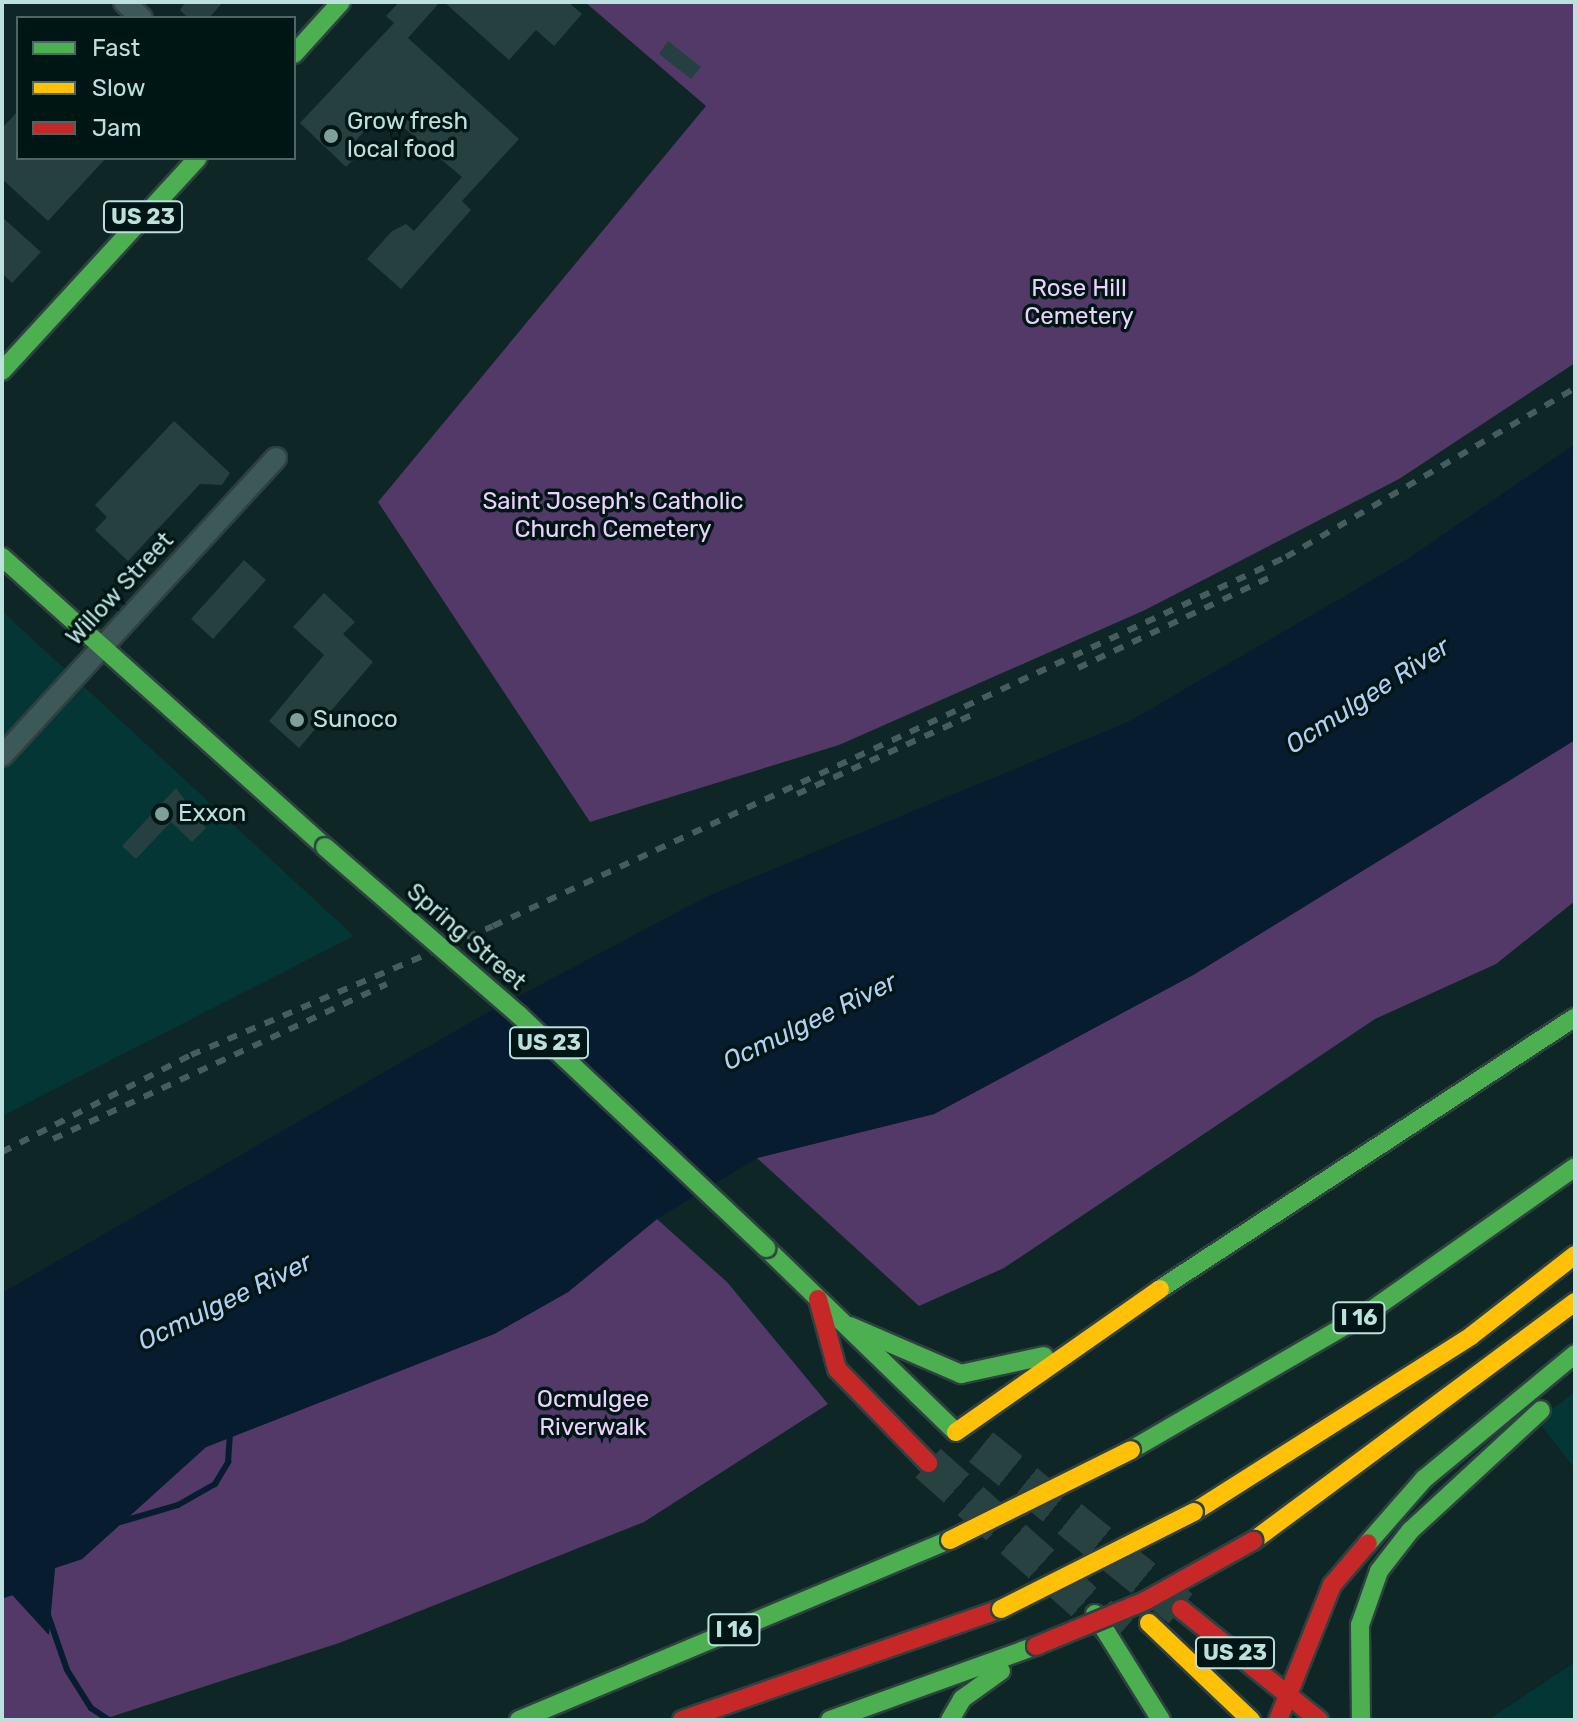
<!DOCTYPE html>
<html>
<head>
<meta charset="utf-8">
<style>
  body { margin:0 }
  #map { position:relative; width:1577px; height:1722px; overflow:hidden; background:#0e2625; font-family:Rubik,sans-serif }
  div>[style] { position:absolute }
  .built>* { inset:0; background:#033635 }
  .green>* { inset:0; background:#533968 }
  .water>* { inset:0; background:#081c30 }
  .stream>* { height:6px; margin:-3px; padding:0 3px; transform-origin:3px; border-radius:3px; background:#081c30 }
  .building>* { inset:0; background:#263f40 }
  .highway-tunnel>* { height:38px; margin-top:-19px; transform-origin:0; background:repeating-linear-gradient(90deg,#284241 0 38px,transparent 0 57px) }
  .roads { filter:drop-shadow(2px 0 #2e4140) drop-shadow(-2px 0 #2e4140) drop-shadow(0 2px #2e4140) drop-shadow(0 -2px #2e4140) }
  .street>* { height:20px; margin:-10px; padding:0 10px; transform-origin:10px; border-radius:10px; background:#3c5857 }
  .fast>* { height:18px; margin:-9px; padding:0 9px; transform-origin:9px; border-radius:9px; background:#4caf50 }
  .slow>* { height:18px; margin:-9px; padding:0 9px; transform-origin:9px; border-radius:9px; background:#ffc107 }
  .jam>* { height:18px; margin:-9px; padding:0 9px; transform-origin:9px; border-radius:9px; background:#c62828 }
  .rail>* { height:6px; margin-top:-3px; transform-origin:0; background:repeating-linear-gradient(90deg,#455d5c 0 10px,transparent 0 20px) }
  .bridges { filter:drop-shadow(2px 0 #2e4140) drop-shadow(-2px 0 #2e4140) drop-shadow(0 2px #2e4140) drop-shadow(0 -2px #2e4140) }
  .fast-bridge>* { height:18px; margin:-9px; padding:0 9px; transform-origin:9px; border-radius:9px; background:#4caf50 }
  .slow-bridge>* { height:18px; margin:-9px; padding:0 9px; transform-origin:9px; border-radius:9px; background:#ffc107 }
  .jam-bridge>* { height:18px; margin:-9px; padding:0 9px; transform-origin:9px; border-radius:9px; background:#c62828 }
  .dots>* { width:22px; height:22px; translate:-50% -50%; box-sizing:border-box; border:4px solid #001615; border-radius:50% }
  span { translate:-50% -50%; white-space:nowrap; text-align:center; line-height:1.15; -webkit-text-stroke:7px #001615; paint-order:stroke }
  .shield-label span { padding:2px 6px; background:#001615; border:2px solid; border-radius:6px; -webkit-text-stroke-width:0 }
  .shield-label { font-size:22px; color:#bce0de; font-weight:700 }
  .poi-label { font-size:24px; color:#bce0de }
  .left { translate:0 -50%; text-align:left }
  .park-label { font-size:24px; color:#ebd1fb }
  .street-label { font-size:24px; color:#bce0de }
  .water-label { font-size:26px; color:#b0d0f5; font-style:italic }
  .frame { position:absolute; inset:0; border:4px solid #bce0de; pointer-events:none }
  .legend { position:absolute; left:16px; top:16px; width:280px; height:144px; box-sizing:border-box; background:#001615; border:2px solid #4b6765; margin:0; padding:10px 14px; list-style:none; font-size:24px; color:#bce0de }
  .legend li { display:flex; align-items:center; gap:16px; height:40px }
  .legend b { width:40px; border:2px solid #4b6765 }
</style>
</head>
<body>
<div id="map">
  <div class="built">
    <i style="clip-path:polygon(2px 611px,354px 936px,2px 1116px)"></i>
    <i style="clip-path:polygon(1575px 1392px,1575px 1469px,1537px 1420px)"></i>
    <i style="clip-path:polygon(1575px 1662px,1575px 1720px,1488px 1720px)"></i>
  </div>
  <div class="green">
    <i style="clip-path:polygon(585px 2px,1575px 2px,1575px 363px,1399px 479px,1145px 610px,839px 745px,590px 822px,378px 502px,706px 106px)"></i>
    <i style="clip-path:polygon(1575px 740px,1575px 901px,1496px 964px,1375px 1019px,1004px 1268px,919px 1306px,757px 1158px,934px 1114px,1193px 975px)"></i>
    <i style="clip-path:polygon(657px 1219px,727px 1282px,828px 1404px,644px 1522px,339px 1643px,101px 1720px,2px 1720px,2px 1599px,12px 1595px,48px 1634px,55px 1568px,82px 1559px,206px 1447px,494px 1334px,568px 1292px)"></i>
  </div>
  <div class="water">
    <i style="clip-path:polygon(1575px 444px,1575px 740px,1193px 975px,934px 1114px,757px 1158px,657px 1219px,568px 1292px,494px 1334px,206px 1447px,82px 1559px,55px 1568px,49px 1635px,13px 1595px,2px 1598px,2px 1293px,483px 1015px,706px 897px,1130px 721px,1403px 562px)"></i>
  </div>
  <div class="stream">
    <i style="left:120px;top:1522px;width:60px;rotate:-16.3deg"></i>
    <i style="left:178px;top:1505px;width:43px;rotate:-29.6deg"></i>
    <i style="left:215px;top:1484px;width:26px;rotate:-59deg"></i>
    <i style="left:228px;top:1462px;width:32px;rotate:-86deg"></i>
    <i style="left:48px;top:1615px;width:58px;rotate:70.9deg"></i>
    <i style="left:67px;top:1670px;width:45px;rotate:57.7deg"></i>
    <i style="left:91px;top:1708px;width:22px;rotate:34deg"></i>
  </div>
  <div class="building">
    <i style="clip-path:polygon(185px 2px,223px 2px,209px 18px,188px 18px,180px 10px)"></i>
    <i style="clip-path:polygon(399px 2px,440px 2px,408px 38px,519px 139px,462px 201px,471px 210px,401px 289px,367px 259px,392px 231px,406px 224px,414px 231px,462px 177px,384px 111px,354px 142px,363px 149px,346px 167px,300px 123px,394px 23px,386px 16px)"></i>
    <i style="clip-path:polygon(444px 2px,568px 2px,582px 14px,554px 46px,536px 30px,509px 60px)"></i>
    <i style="clip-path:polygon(668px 41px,701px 67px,691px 79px,659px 54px)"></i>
    <i style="clip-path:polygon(18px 111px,18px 158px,106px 158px,48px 221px,2px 179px,2px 128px)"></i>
    <i style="clip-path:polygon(2px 217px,41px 252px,12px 283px,2px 273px)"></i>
    <i style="clip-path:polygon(174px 421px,230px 473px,222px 485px,200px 484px,128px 561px,95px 530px,107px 517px,95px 505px)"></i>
    <i style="clip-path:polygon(244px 560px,266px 580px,213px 639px,191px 619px)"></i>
    <i style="clip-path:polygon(324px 593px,355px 622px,343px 634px,373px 662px,299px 748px,269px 721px,324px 655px,293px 627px)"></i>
    <i style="clip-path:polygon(176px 788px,206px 828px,192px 842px,171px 822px,136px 859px,122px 846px)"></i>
  </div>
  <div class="highway-tunnel">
    <i style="left:981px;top:1447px;width:257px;rotate:39deg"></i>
    <i style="left:928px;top:1463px;width:257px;rotate:41.7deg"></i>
  </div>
  <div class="roads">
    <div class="street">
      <i style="left:124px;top:2px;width:24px;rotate:42deg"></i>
      <i style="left:2px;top:756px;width:405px;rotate:-47.4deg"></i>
    </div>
    <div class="fast">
      <i style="left:294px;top:54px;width:70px;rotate:-47.9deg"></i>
      <i style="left:2px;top:371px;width:289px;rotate:-47.4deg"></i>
      <i style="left:2px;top:557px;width:434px;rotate:41.9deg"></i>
      <i style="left:766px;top:1248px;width:264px;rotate:44.1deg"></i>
      <i style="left:1160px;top:1289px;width:496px;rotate:-33.2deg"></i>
      <i style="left:850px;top:1326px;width:121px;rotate:23.4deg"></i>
      <i style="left:961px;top:1374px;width:85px;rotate:-12.2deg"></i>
      <i style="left:1131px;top:1450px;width:275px;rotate:-30.1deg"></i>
      <i style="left:1369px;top:1312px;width:252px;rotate:-35.1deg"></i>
      <i style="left:1368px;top:1543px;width:85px;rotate:-48.8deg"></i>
      <i style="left:1424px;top:1479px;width:196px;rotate:-39.6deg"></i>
      <i style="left:1095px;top:1614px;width:125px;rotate:58.1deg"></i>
      <i style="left:519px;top:1720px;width:467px;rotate:-22.7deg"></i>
      <i style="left:830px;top:1720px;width:219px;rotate:-19.8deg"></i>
      <i style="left:950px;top:1720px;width:24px;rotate:-60deg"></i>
      <i style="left:962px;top:1699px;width:48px;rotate:-35.7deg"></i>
      <i style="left:1361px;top:1720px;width:95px;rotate:-90.6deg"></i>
      <i style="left:1360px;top:1625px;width:57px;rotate:-70.6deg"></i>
      <i style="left:1379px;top:1571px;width:51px;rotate:-52.2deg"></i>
      <i style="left:1410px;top:1531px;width:178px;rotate:-42.7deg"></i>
    </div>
    <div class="slow">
      <i style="left:956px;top:1432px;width:249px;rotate:-35deg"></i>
      <i style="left:1194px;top:1512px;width:328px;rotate:-32.4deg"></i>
      <i style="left:1471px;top:1336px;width:132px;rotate:-37.9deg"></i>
      <i style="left:1253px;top:1541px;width:401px;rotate:-36.6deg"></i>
      <i style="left:1149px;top:1623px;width:141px;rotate:43.6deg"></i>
    </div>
    <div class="jam">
      <i style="left:818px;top:1299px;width:73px;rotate:74.8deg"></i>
      <i style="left:837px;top:1369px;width:131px;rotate:45.9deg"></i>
      <i style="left:1181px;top:1609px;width:177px;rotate:38.8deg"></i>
      <i style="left:682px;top:1720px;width:338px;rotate:-19.2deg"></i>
      <i style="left:1278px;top:1720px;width:145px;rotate:-68.2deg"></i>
      <i style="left:1332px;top:1585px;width:55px;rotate:-49.4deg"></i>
    </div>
  </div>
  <div class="rail">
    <i style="left:1078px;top:668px;width:216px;rotate:-25.3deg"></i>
    <i style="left:797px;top:794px;width:196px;rotate:-24.3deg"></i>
    <i style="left:53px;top:1139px;width:368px;rotate:-24.9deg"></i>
    <i style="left:2px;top:1152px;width:212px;rotate:-27.2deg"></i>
    <i style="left:191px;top:1055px;width:328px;rotate:-23.1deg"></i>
    <i style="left:493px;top:926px;width:875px;rotate:-24.95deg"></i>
    <i style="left:1286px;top:557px;width:335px;rotate:-30.3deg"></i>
  </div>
  <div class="bridges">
    <div class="fast-bridge">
      <i style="left:325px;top:847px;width:257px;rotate:40.9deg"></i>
      <i style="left:519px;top:1015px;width:340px;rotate:43.3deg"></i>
    </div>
    <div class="slow-bridge">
      <i style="left:950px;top:1540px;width:202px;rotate:-26.4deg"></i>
      <i style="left:1001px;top:1609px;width:216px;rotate:-26.7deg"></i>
    </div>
    <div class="jam-bridge">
      <i style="left:1036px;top:1646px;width:118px;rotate:-22.4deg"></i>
      <i style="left:1145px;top:1601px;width:124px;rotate:-29.1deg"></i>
    </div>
  </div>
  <div class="dots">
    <i style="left:331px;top:136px;background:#7f9f9d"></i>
    <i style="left:297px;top:720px;background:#7f9f9d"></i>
    <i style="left:162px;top:814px;background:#7f9f9d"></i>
  </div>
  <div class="shield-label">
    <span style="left:143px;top:217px">US 23</span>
    <span style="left:549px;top:1043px">US 23</span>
    <span style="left:1359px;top:1318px">I 16</span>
    <span style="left:734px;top:1630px">I 16</span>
    <span style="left:1235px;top:1653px">US 23</span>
  </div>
  <div class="poi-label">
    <span class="left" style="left:347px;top:136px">Grow fresh<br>local food</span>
    <span class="left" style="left:313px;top:720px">Sunoco</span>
    <span class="left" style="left:178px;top:814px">Exxon</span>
  </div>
  <div class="park-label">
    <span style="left:1079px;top:303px">Rose Hill<br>Cemetery</span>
    <span style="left:613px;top:516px">Saint Joseph's Catholic<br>Church Cemetery</span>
    <span style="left:593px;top:1414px">Ocmulgee<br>Riverwalk</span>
  </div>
  <div class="street-label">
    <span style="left:120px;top:589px;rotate:-47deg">Willow Street</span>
    <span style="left:466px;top:937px;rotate:41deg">Spring Street</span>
  </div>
  <div class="water-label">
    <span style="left:1368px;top:696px;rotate:-33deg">Ocmulgee River</span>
    <span style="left:810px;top:1022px;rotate:-26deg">Ocmulgee River</span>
    <span style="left:225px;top:1302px;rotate:-26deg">Ocmulgee River</span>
  </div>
  <div class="frame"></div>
  <ul class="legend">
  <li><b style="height:10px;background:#4caf50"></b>Fast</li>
  <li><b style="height:10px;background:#ffc107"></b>Slow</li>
  <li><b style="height:10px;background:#c62828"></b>Jam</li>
  </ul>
</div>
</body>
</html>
